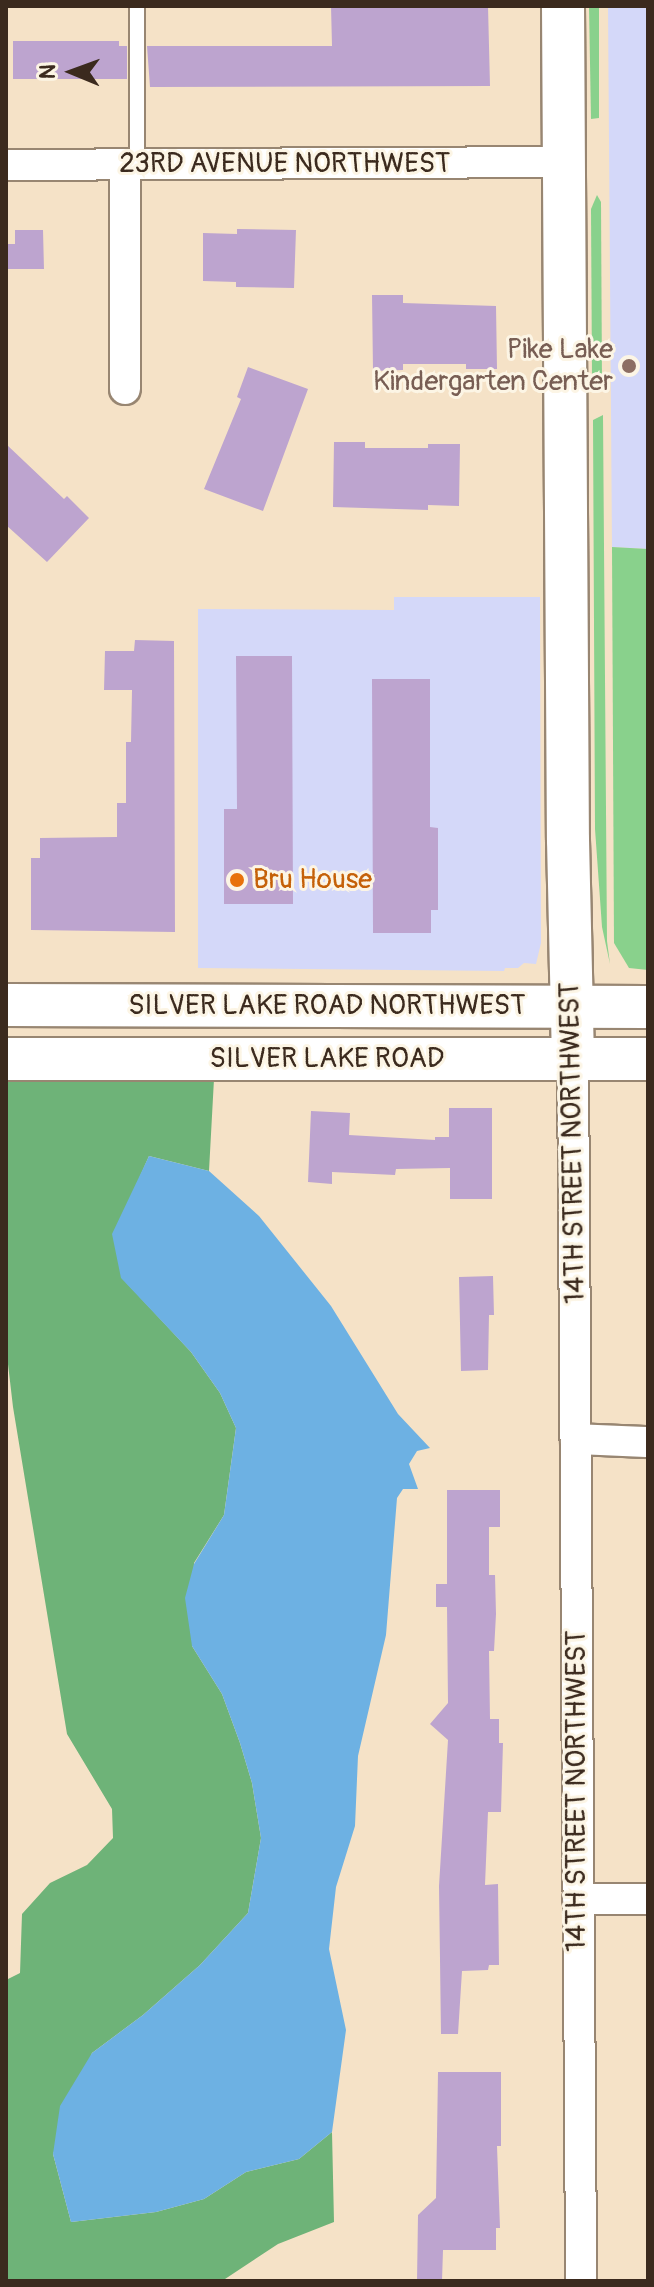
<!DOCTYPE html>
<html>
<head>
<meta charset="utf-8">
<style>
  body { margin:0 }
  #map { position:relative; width:654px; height:2287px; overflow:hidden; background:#f5e2c7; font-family:Pangolin,sans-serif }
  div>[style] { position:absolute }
  .built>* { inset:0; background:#d4d8f9 }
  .green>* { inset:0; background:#89d18c }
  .forest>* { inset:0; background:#6eb378 }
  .water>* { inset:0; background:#6db1e3 }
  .building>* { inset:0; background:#bda4cf }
  .roads { filter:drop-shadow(2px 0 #988672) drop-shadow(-2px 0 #988672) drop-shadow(0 2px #988672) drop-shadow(0 -2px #988672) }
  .lane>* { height:14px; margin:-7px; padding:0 7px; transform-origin:7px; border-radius:7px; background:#fff }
  .street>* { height:30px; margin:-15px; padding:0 15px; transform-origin:15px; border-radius:15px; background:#fff }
  .secondary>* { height:42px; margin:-21px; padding:0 21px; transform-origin:21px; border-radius:21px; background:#fff }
  .dots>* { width:22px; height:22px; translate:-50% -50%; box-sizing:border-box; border:4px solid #fcf5e5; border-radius:50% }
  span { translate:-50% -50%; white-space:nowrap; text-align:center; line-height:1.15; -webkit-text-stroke:6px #fcf5e5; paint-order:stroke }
  .street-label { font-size:28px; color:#3b2a1e }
  .education-label { font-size:28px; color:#785e54 }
  .right { translate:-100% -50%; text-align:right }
  .food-label { font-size:28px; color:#c56008 }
  .left { translate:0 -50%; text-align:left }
  .frame { position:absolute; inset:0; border:8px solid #3b2a1e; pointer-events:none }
  .north { position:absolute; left:32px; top:32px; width:80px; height:80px; -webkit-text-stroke:6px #fcf5e5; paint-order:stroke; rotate:271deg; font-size:22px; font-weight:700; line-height:32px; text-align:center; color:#3b2a1e }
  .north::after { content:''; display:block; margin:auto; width:28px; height:36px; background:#3b2a1e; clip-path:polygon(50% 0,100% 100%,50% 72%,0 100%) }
</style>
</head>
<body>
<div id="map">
  <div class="built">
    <i style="clip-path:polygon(608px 6px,648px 6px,648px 549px,612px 547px)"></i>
    <i style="clip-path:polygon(394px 597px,540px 597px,541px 943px,536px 964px,524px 963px,518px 968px,505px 968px,504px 971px,198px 968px,198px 609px,394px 610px)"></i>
  </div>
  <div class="green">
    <i style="clip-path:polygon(589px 6px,599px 6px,599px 118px,591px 119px)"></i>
    <i style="clip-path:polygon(597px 195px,601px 202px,602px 383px,592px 378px,591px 209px)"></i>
    <i style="clip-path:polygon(603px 415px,607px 941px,610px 964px,602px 927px,595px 829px,593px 420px)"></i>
    <i style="clip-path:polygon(612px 547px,648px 549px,648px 970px,629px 968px,614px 943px)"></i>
  </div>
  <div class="forest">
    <i style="clip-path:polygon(6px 1079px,214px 1079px,209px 1171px,149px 1156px,134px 1190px,122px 1278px,191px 1352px,220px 1393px,236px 1428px,224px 1515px,194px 1563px,192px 1646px,222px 1694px,240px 1743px,252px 1783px,261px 1838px,248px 1913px,200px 1965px,143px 2015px,92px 2053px,53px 2154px,71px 2222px,156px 2212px,204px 2199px,246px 2172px,299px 2159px,332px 2132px,334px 2222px,278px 2244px,222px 2281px,6px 2281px,6px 1980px,20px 1973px,22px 1914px,50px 1883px,87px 1865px,113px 1838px,112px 1809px,67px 1734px,13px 1407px,6px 1347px)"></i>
  </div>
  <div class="water">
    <i style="clip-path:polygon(149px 1156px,209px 1171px,259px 1216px,331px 1306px,398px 1414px,430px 1448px,417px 1451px,409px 1464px,418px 1489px,403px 1489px,397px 1498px,386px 1635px,358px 1756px,355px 1826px,336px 1887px,329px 1949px,346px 2030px,332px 2132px,299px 2159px,246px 2172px,204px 2199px,156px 2212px,71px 2222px,53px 2154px,60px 2106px,92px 2053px,143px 2015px,200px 1965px,248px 1913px,261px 1838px,252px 1783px,240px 1743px,222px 1694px,192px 1646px,185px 1598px,194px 1564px,224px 1515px,236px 1428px,220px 1393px,191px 1352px,121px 1278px,112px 1234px)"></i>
  </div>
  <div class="building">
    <i style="clip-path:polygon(331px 6px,488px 6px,490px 86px,150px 87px,147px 46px,332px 46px)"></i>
    <i style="clip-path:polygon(13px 41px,119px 41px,119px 46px,127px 46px,127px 79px,13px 79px)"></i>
    <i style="clip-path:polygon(237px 229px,296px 230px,294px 288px,236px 287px,236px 282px,203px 281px,203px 233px,237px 234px)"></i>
    <i style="clip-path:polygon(15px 230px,43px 230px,44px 269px,6px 269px,6px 244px,15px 244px)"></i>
    <i style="clip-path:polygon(372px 295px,403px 295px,403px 303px,496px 306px,497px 369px,466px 369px,466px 364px,403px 364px,403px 370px,373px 371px)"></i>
    <i style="clip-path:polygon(248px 367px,308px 389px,263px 511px,204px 489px,241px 399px,237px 397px)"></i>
    <i style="clip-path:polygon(334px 442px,365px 442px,365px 448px,428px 448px,428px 444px,460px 444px,459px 506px,428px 505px,428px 510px,333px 507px)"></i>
    <i style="clip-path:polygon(6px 444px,64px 499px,67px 496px,89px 518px,47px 562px,6px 525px)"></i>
    <i style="clip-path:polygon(135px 640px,174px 641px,175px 932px,31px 930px,31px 858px,40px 858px,40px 838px,117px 837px,117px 803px,126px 803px,126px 742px,131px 742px,132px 690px,104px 690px,105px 651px,134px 651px)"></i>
    <i style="clip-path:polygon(236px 656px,292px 656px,293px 904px,224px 904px,224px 809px,237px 809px)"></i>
    <i style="clip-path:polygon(372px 679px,430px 679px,430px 827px,438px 828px,438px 910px,431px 910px,431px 933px,373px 933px)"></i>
    <i style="clip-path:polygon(449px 1108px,492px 1108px,492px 1199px,450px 1199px,450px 1168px,396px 1169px,395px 1175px,332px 1172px,332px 1184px,308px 1182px,311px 1111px,350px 1113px,349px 1135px,435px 1140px,435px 1137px,449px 1137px)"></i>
    <i style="clip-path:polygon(493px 1276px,494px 1315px,489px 1315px,488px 1370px,461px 1371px,459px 1277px)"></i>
    <i style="clip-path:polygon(447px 1490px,500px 1490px,500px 1527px,489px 1527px,489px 1575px,495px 1575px,496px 1614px,494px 1651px,489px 1651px,490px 1719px,499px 1719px,499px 1743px,503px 1743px,501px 1812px,488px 1812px,485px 1885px,498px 1884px,499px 1965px,489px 1965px,488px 1970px,462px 1971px,458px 2034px,441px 2034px,439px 1886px,448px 1740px,430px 1724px,448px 1703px,447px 1607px,436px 1607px,436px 1584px,447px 1584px)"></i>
    <i style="clip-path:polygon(438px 2072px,501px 2072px,501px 2146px,497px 2146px,500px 2228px,496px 2228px,496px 2250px,443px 2250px,442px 2281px,417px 2281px,418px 2215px,436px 2198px)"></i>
  </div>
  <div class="roads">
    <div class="lane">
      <i style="left:137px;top:165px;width:159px;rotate:-90deg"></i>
    </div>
    <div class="street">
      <i style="left:6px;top:165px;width:558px;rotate:-0.31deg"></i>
      <i style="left:125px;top:389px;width:224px;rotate:-90deg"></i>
      <i style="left:573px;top:1059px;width:1222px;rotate:89.62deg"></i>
      <i style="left:576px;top:1439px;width:72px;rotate:2.4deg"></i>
      <i style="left:578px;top:1899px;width:70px"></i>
    </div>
    <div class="secondary">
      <i style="left:563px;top:6px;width:834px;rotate:89.66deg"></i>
      <i style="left:568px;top:840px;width:219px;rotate:88.7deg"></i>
      <i style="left:6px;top:1005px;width:642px;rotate:0.18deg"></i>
      <i style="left:6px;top:1059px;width:642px"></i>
    </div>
  </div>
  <div class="dots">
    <i style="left:629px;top:366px;background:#8d6e63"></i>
    <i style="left:237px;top:880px;background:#e8710a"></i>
  </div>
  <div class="street-label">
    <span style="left:285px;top:164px">23RD AVENUE NORTHWEST</span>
    <span style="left:327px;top:1006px">SILVER LAKE ROAD NORTHWEST</span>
    <span style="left:327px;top:1059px">SILVER LAKE ROAD</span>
    <span style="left:573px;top:1143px;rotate:-91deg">14TH STREET NORTHWEST</span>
    <span style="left:577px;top:1791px;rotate:-90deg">14TH STREET NORTHWEST</span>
  </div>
  <div class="education-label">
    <span class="right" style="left:613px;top:366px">Pike Lake<br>Kindergarten Center</span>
  </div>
  <div class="food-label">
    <span class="left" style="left:253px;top:880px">Bru House</span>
  </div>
  <div class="frame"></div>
  <div class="north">N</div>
</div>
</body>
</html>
